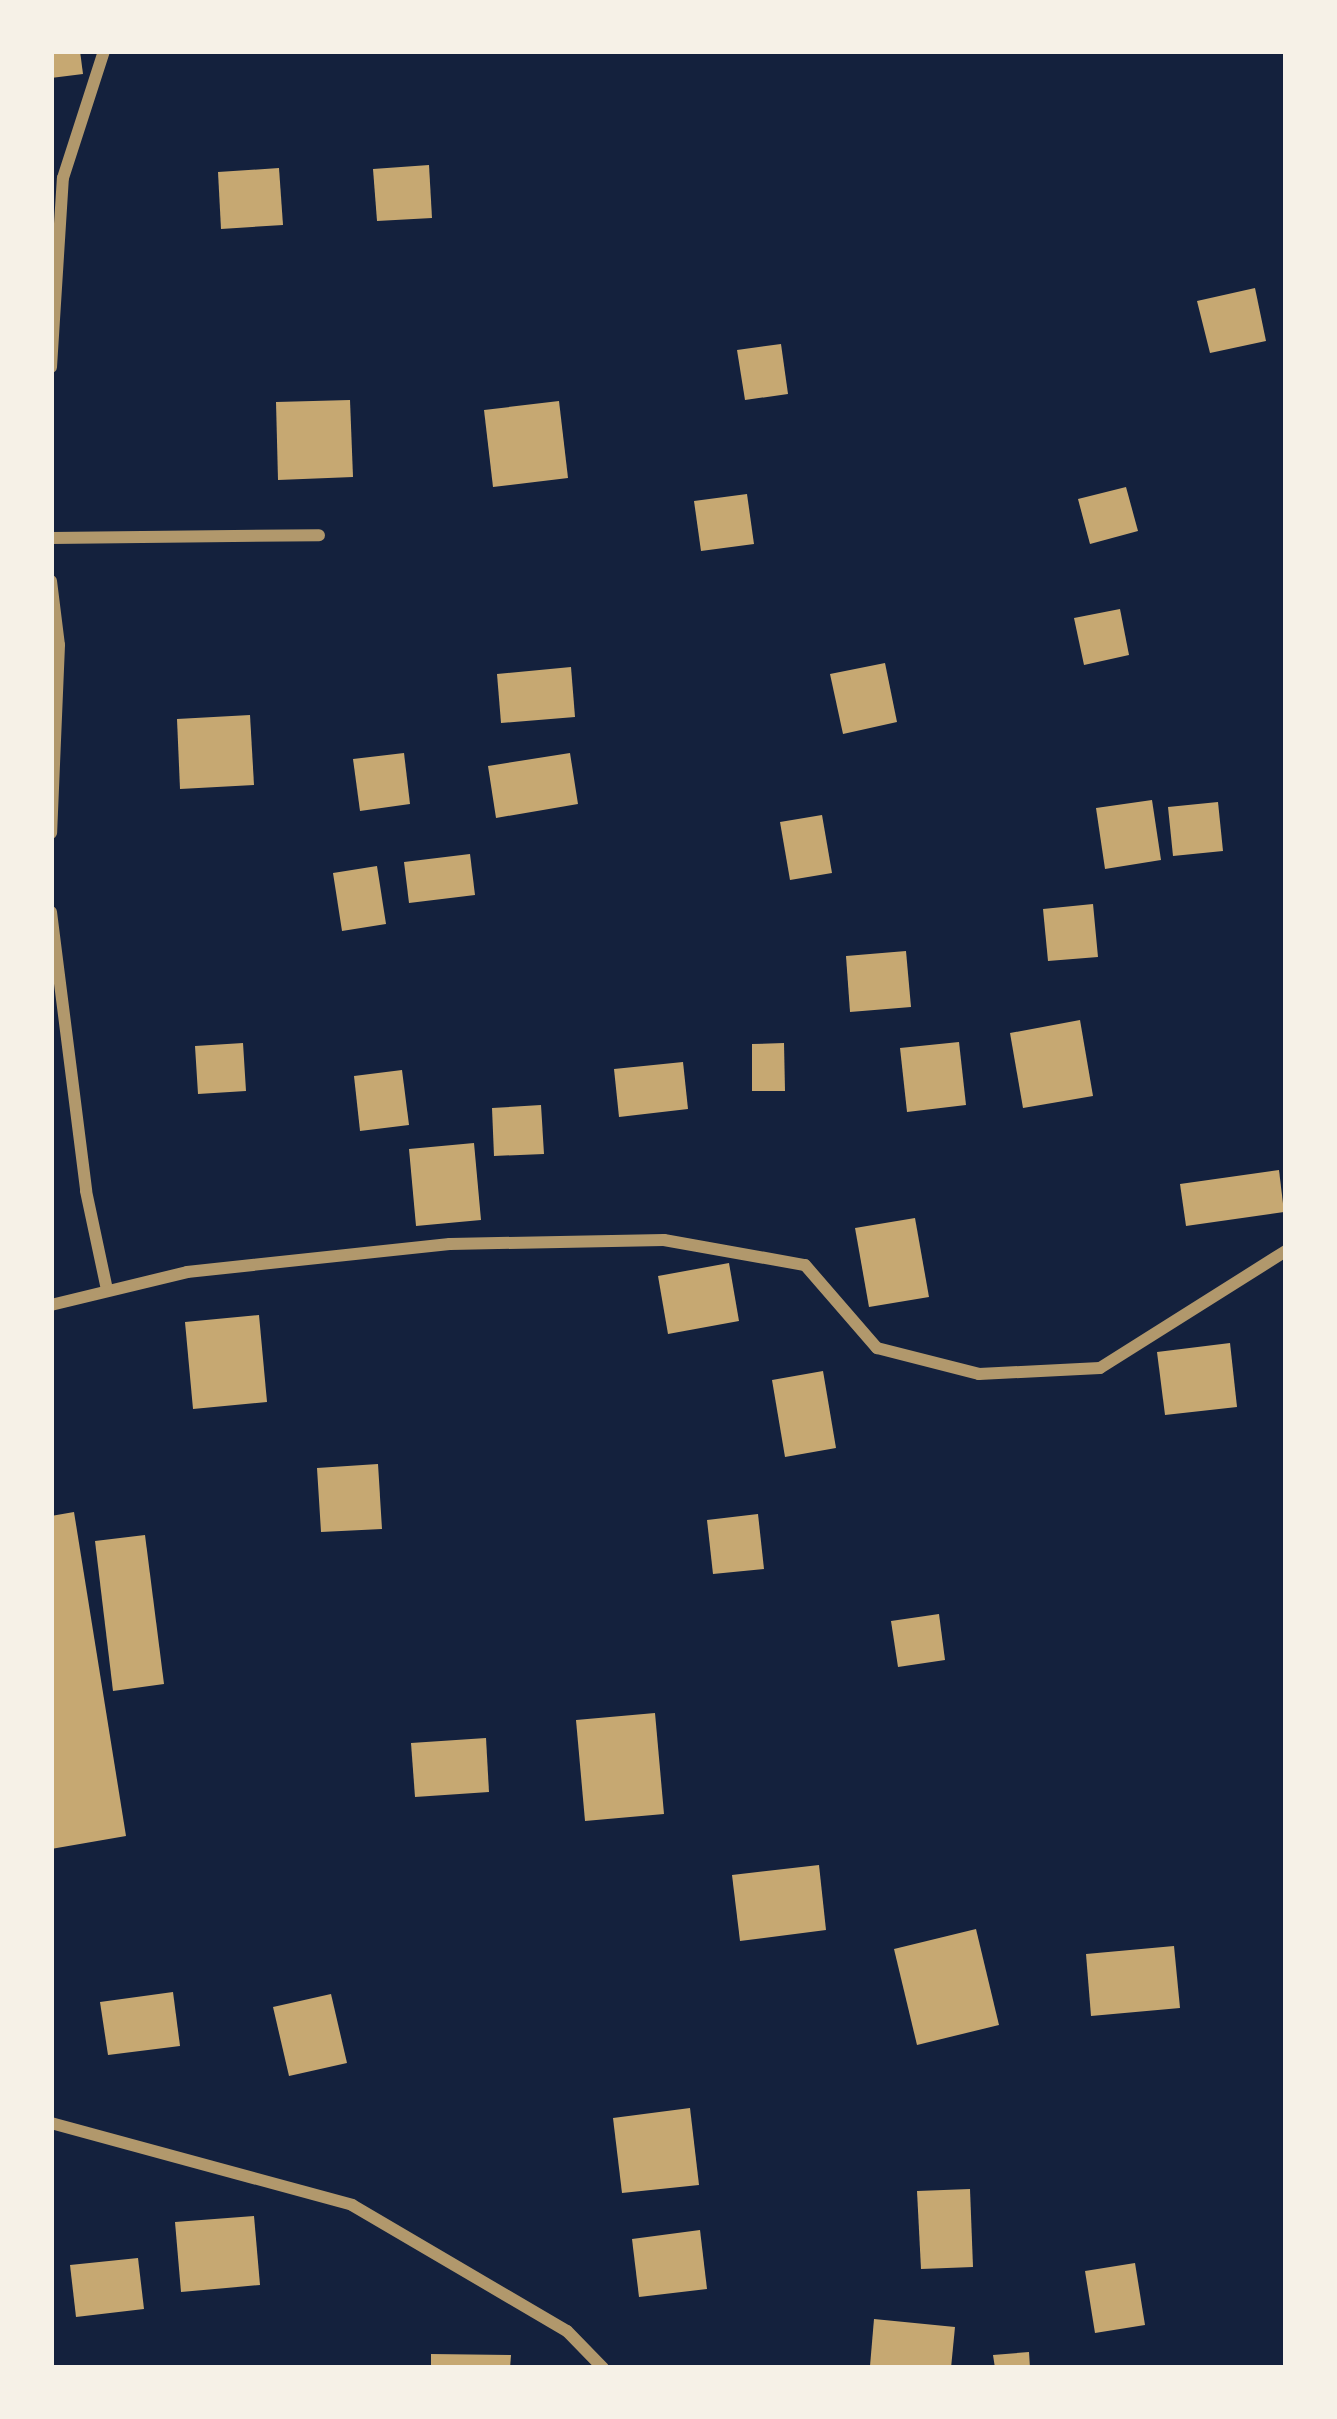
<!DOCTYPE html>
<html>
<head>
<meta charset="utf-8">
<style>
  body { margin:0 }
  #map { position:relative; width:1337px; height:2419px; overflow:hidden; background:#14213d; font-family:Cabin,sans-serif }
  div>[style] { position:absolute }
  .building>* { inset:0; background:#c6a872 }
  .minor>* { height:12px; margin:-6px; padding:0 6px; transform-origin:6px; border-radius:6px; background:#b1986c }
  span { translate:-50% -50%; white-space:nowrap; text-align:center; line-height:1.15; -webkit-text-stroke:12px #f6f1e7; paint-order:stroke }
  .frame { position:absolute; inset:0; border:54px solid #f6f1e7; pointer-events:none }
</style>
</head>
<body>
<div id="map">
  <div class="building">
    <i style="clip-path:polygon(51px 51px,80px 51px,83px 74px,51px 78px)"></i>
    <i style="clip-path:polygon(429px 165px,432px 218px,377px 221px,373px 169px)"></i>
    <i style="clip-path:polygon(279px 168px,283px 225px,221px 229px,218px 172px)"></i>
    <i style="clip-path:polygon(1255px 288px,1266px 341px,1210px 353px,1197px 301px)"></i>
    <i style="clip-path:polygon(781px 344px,788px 394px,745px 400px,737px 350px)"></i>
    <i style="clip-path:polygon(350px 400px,353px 477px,278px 480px,276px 402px)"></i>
    <i style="clip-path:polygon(559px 401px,568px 478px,493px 487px,484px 410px)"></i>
    <i style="clip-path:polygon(1126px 487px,1138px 531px,1090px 544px,1078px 499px)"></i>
    <i style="clip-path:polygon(747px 494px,754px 544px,701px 551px,694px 501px)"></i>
    <i style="clip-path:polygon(1120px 609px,1129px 655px,1084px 665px,1074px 618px)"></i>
    <i style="clip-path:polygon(885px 663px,897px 722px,843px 734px,830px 674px)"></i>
    <i style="clip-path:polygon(571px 667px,575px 717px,501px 723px,497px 674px)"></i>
    <i style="clip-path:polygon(250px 715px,254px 785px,180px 789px,177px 719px)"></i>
    <i style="clip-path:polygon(404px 753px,410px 804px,360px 811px,353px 759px)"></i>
    <i style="clip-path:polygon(570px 753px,578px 804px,496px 818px,488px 766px)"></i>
    <i style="clip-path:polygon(1152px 800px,1161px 860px,1105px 869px,1096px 808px)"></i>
    <i style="clip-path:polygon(1218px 802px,1223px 851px,1173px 856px,1168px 807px)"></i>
    <i style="clip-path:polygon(822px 815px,832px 873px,790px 880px,780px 822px)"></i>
    <i style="clip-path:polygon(470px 854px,475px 895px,409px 903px,404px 862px)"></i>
    <i style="clip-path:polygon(377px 866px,386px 924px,342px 931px,333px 873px)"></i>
    <i style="clip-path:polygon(1093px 904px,1098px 957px,1048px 961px,1043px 909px)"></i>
    <i style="clip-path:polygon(906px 951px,911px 1007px,850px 1012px,846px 956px)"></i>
    <i style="clip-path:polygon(1080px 1020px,1093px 1096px,1023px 1108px,1010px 1033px)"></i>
    <i style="clip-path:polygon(959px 1042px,966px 1105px,907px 1112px,900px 1048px)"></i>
    <i style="clip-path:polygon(243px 1043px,246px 1091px,198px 1094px,195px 1046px)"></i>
    <i style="clip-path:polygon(784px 1043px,785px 1091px,752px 1091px,752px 1044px)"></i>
    <i style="clip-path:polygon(683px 1062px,688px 1109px,619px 1117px,614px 1069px)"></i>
    <i style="clip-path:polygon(402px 1070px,409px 1125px,360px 1131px,354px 1076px)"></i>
    <i style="clip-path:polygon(541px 1105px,544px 1154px,494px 1156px,492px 1108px)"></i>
    <i style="clip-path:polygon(474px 1143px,481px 1220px,416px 1226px,409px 1149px)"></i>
    <i style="clip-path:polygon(1279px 1170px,1284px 1212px,1186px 1226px,1180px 1184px)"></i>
    <i style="clip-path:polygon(915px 1218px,929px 1297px,869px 1307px,855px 1228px)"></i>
    <i style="clip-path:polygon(729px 1263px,739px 1321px,668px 1334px,658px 1276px)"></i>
    <i style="clip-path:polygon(259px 1315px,267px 1402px,193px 1409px,185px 1322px)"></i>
    <i style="clip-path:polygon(1230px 1343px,1237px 1407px,1165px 1415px,1157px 1352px)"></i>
    <i style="clip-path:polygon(823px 1371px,836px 1448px,785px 1457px,772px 1380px)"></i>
    <i style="clip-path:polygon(378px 1464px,382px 1529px,321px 1532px,317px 1468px)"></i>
    <i style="clip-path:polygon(74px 1512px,126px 1836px,51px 1849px,51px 1516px)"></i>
    <i style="clip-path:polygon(758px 1514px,764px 1569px,713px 1574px,707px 1520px)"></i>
    <i style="clip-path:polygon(145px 1535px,164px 1684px,113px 1691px,95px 1541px)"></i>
    <i style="clip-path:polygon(939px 1614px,945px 1660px,898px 1667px,891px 1621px)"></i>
    <i style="clip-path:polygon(655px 1713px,664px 1814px,585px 1821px,576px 1720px)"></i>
    <i style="clip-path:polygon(486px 1738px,489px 1792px,415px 1797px,411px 1743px)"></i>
    <i style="clip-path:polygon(819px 1865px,826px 1930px,740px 1941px,732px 1875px)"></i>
    <i style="clip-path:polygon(976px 1929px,999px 2025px,917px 2045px,894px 1949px)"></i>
    <i style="clip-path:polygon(1174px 1946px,1180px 2008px,1091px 2016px,1086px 1954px)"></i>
    <i style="clip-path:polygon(173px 1992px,180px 2046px,108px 2055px,100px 2002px)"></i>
    <i style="clip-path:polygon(331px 1994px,347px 2063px,289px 2076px,273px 2007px)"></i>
    <i style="clip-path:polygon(690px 2108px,699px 2185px,622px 2193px,613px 2118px)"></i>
    <i style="clip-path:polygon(970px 2189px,973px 2267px,921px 2269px,917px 2191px)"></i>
    <i style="clip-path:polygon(254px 2216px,260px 2285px,181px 2292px,175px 2222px)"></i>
    <i style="clip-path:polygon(700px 2230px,707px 2289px,639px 2297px,632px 2239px)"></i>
    <i style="clip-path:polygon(138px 2258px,144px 2309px,76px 2317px,70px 2265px)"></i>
    <i style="clip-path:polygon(1135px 2263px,1145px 2325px,1095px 2333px,1085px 2271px)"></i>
    <i style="clip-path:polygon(874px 2319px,955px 2327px,951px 2368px,870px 2366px)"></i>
    <i style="clip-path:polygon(1029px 2352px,1030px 2368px,995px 2368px,993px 2355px)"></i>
    <i style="clip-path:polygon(431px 2354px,511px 2355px,510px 2368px,431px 2368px)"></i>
  </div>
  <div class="minor">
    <i style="left:51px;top:367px;width:189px;rotate:-86.4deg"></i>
    <i style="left:63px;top:178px;width:133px;rotate:-72.1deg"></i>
    <i style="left:51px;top:538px;width:268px;rotate:-0.6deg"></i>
    <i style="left:51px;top:581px;width:64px;rotate:82.9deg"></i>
    <i style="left:59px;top:645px;width:188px;rotate:92.4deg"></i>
    <i style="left:51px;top:912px;width:281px;rotate:82.8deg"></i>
    <i style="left:86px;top:1191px;width:101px;rotate:78deg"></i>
    <i style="left:51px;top:1305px;width:140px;rotate:-13.6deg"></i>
    <i style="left:187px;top:1272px;width:264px;rotate:-6.1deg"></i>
    <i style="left:450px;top:1244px;width:214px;rotate:-1.1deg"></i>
    <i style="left:664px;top:1240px;width:143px;rotate:10.1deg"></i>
    <i style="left:805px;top:1265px;width:110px;rotate:49.1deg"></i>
    <i style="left:877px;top:1348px;width:105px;rotate:14.3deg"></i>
    <i style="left:979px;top:1374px;width:121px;rotate:-2.8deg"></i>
    <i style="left:1100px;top:1368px;width:220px;rotate:-32.2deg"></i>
    <i style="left:51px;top:2123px;width:312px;rotate:15.2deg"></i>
    <i style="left:352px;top:2205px;width:249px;rotate:30.4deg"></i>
    <i style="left:567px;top:2331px;width:52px;rotate:45.8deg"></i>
  </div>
  <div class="frame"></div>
</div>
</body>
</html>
